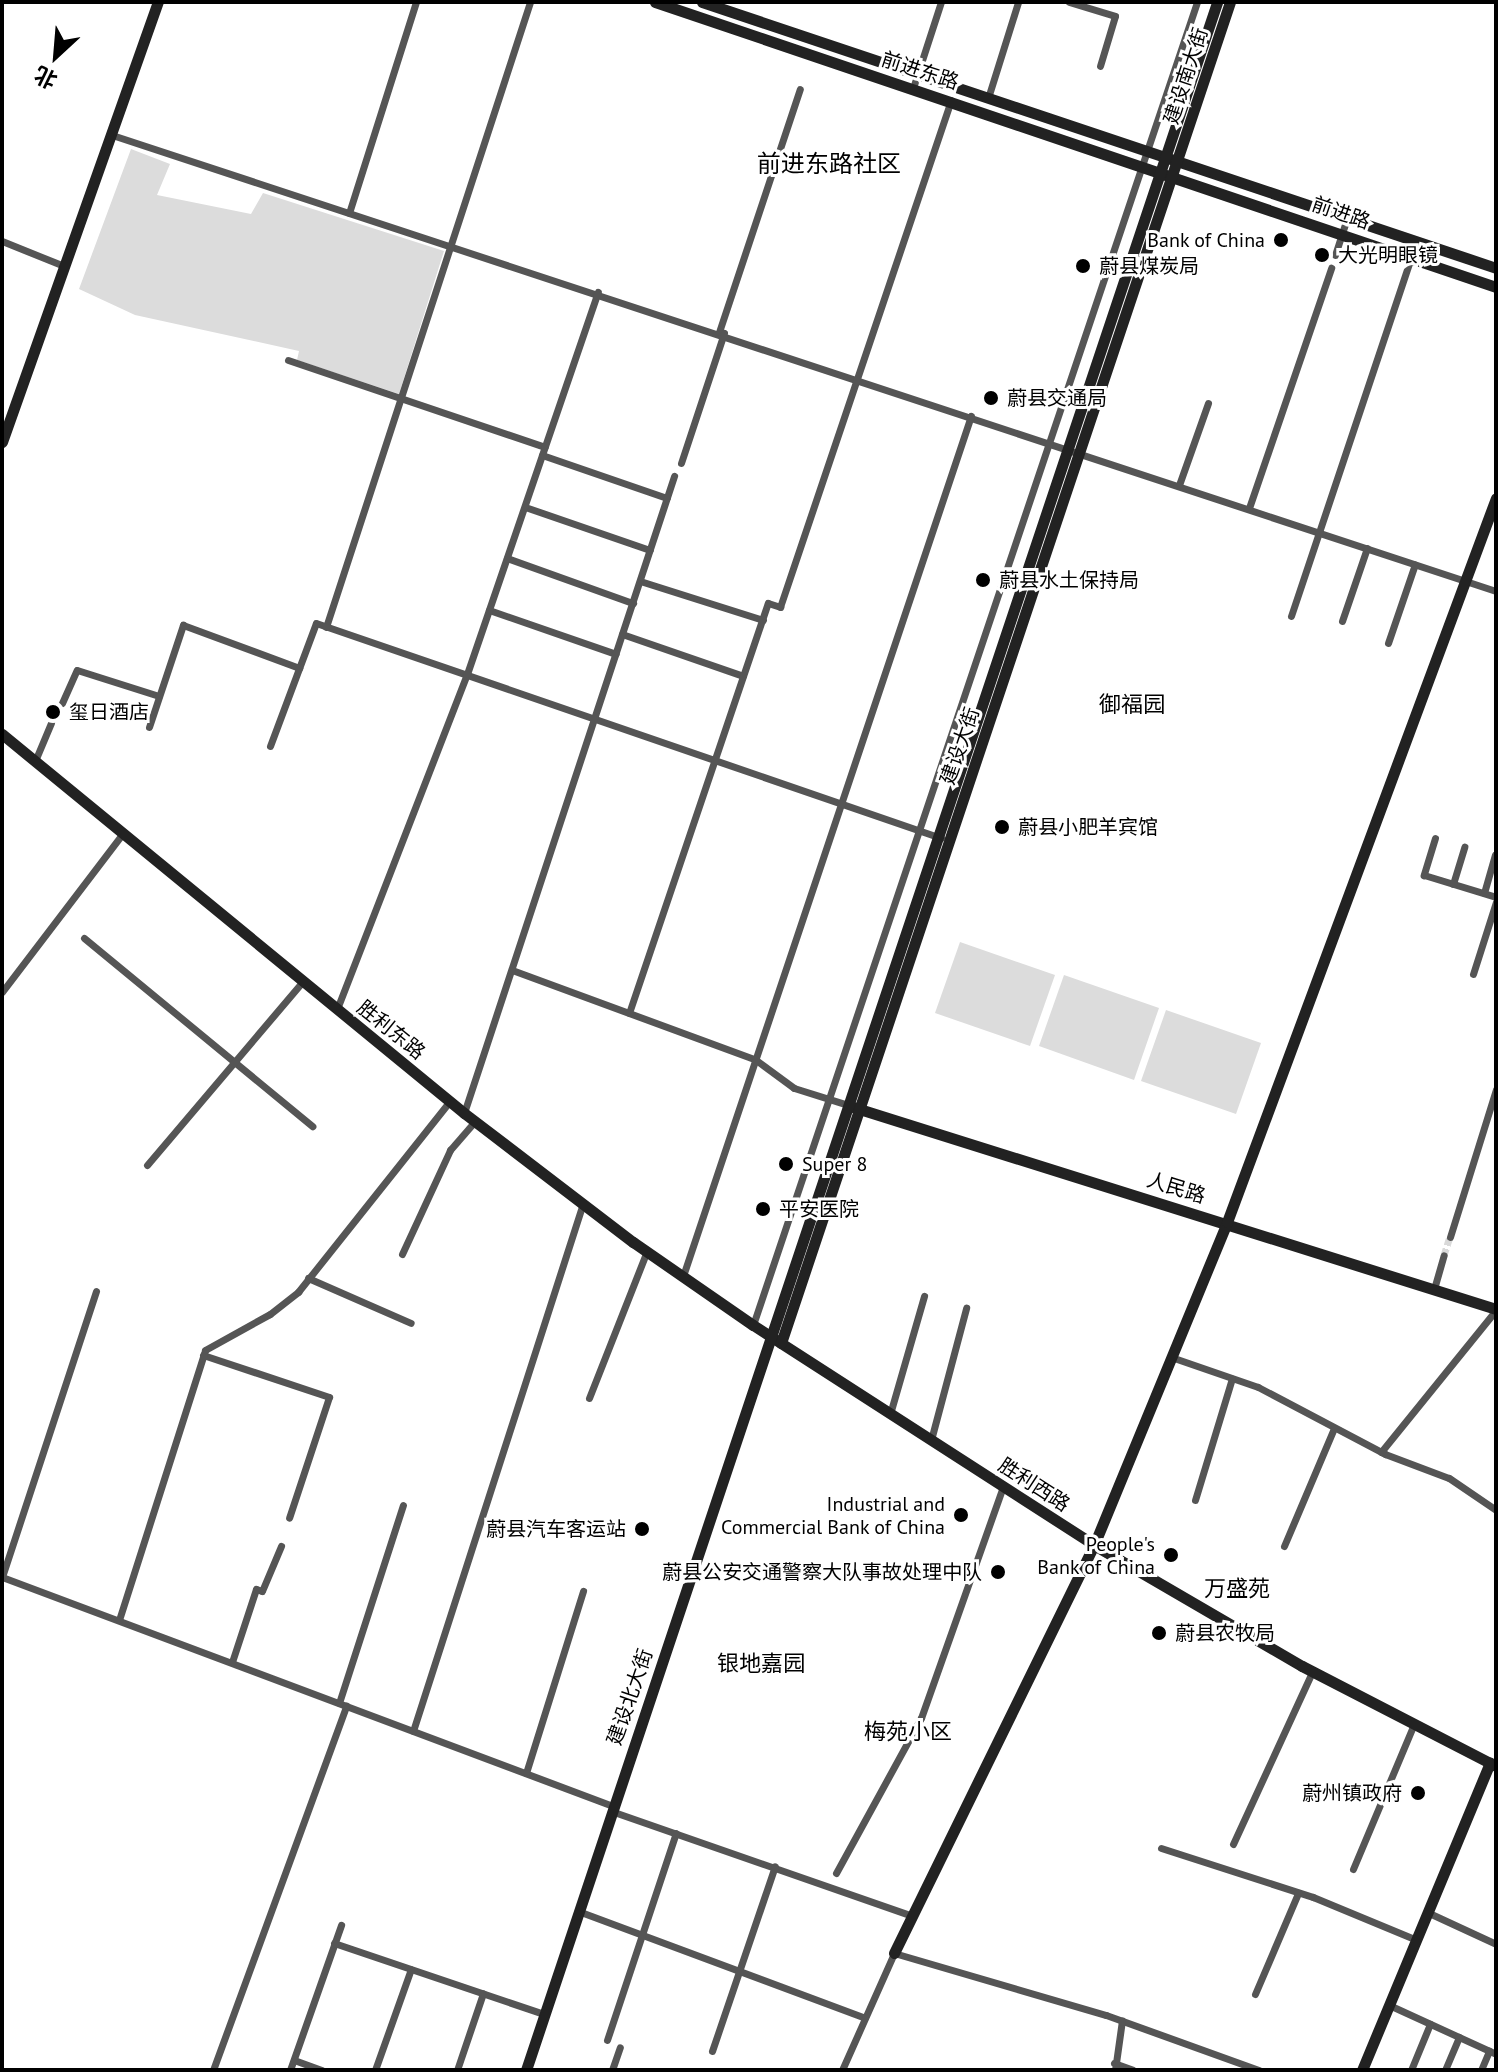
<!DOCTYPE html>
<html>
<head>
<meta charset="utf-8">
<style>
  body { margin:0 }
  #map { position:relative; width:1498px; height:2072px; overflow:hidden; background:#fff; font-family:"PT Sans","Noto Sans SC",sans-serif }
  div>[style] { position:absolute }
  .green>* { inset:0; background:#dcdcdc }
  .street-tunnel>* { height:7px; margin-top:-3.5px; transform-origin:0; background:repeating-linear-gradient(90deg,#d9d9d9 0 7px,transparent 0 10.5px) }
  .street>* { height:7px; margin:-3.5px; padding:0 3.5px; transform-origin:3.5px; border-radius:3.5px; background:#555 }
  .secondary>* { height:11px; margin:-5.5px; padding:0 5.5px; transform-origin:5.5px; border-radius:5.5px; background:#222 }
  .dots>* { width:22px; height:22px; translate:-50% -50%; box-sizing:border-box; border:4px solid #fff; border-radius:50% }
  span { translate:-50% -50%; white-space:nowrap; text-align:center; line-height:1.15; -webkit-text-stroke:6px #fff; paint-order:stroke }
  .street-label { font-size:20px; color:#000 }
  .poi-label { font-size:20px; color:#000 }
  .right { translate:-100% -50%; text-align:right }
  .left { translate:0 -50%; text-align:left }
  .neighbourhood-label { font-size:22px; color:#000 }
  .quarter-label { font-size:24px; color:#000 }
  .frame { position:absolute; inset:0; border:4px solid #000; pointer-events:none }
  .north { position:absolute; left:16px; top:16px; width:80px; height:80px; -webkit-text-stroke:6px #fff; paint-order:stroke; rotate:206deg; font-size:22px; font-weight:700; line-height:32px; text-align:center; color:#000 }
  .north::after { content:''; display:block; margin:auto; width:28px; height:36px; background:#000; clip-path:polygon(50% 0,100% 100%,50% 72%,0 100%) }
</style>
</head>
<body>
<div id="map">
  <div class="green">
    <i style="clip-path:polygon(131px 149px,170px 164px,157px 195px,251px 214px,263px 193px,444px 251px,399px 394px,297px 360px,299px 351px,135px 315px,79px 289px)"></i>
    <i style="clip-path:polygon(960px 942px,1055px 975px,1030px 1046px,935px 1013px)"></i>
    <i style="clip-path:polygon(1064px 975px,1159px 1008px,1134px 1080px,1039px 1046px)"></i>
    <i style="clip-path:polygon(1166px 1010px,1261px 1043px,1236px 1114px,1141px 1081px)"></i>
  </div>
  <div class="street-tunnel">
    <i style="left:51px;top:723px;width:23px;rotate:-61deg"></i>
    <i style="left:1444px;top:1255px;width:19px;rotate:-72deg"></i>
  </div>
  <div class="street">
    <i style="left:1069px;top:2px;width:48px;rotate:16.9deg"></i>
    <i style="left:1115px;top:16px;width:52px;rotate:106.7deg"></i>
    <i style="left:913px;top:88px;width:90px;rotate:-72deg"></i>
    <i style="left:988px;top:98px;width:101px;rotate:-72.6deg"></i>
    <i style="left:112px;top:135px;width:1457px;rotate:18.24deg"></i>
    <i style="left:349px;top:213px;width:221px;rotate:-72.4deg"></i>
    <i style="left:2px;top:241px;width:67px;rotate:22deg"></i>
    <i style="left:1335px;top:255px;width:39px;rotate:-72deg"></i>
    <i style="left:719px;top:332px;width:256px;rotate:-71.6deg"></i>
    <i style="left:288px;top:360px;width:271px;rotate:18.7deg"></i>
    <i style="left:542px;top:455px;width:132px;rotate:19deg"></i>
    <i style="left:681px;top:463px;width:137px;rotate:-71.7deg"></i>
    <i style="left:1179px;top:485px;width:87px;rotate:-70.5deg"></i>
    <i style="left:525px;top:507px;width:132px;rotate:19deg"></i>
    <i style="left:1249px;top:508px;width:254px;rotate:-71.1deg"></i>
    <i style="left:507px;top:558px;width:134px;rotate:19.7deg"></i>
    <i style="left:640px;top:581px;width:129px;rotate:17.6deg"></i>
    <i style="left:489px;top:610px;width:134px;rotate:19.1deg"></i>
    <i style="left:1291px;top:616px;width:379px;rotate:-71.5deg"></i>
    <i style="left:1342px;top:621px;width:77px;rotate:-71.1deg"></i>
    <i style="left:326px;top:627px;width:657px;rotate:-71.92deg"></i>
    <i style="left:622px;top:634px;width:128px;rotate:19.1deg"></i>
    <i style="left:1388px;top:643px;width:83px;rotate:-71.1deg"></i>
    <i style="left:62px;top:703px;width:36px;rotate:-66deg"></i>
    <i style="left:77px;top:670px;width:86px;rotate:17.6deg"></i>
    <i style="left:149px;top:727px;width:108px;rotate:-71.6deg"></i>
    <i style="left:183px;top:625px;width:124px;rotate:20.3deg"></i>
    <i style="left:270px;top:746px;width:131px;rotate:-69.5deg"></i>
    <i style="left:316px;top:623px;width:661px;rotate:18.98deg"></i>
    <i style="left:35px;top:761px;width:41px;rotate:-67.2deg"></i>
    <i style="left:1435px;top:838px;width:39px;rotate:107deg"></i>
    <i style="left:1424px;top:875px;width:75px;rotate:17deg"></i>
    <i style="left:1453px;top:884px;width:39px;rotate:-73deg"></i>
    <i style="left:1484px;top:893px;width:40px;rotate:-74deg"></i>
    <i style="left:84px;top:938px;width:296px;rotate:39.5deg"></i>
    <i style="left:512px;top:970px;width:260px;rotate:20.2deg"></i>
    <i style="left:756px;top:1060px;width:47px;rotate:36.4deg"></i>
    <i style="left:794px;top:1088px;width:53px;rotate:17.4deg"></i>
    <i style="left:1473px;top:974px;width:76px;rotate:-72.3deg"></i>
    <i style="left:2px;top:992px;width:200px;rotate:-52.7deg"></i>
    <i style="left:337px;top:1009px;width:359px;rotate:-68.8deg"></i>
    <i style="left:467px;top:674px;width:404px;rotate:-71.1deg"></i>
    <i style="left:629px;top:1013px;width:433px;rotate:-71.3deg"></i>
    <i style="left:768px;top:603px;width:13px;rotate:18deg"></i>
    <i style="left:780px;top:607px;width:535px;rotate:-71.36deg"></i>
    <i style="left:464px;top:1113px;width:671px;rotate:-71.75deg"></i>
    <i style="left:147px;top:1165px;width:241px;rotate:-49.7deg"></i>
    <i style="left:1450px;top:1237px;width:155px;rotate:-72.7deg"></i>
    <i style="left:402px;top:1254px;width:115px;rotate:-65.2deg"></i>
    <i style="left:450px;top:1150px;width:38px;rotate:-49deg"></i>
    <i style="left:683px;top:1276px;width:907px;rotate:-71.49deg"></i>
    <i style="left:308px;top:1278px;width:112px;rotate:23.6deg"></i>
    <i style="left:1434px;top:1289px;width:35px;rotate:-74deg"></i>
    <i style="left:753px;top:1325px;width:1396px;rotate:-71.45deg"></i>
    <i style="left:203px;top:1355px;width:133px;rotate:18.4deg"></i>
    <i style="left:329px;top:1397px;width:127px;rotate:108.3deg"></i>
    <i style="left:1171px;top:1357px;width:92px;rotate:19deg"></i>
    <i style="left:1258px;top:1387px;width:144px;rotate:27.8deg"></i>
    <i style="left:1385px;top:1454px;width:68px;rotate:20.6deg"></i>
    <i style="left:1449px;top:1478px;width:57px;rotate:34.2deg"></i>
    <i style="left:589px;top:1398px;width:158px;rotate:-68.5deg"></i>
    <i style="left:890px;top:1414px;width:123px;rotate:-73.9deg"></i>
    <i style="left:931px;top:1440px;width:137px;rotate:-75.1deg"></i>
    <i style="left:1381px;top:1452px;width:183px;rotate:-51deg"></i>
    <i style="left:1195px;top:1500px;width:127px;rotate:-73.1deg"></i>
    <i style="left:1284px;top:1546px;width:128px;rotate:-67deg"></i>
    <i style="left:2px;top:1577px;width:653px;rotate:20.55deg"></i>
    <i style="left:2px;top:1577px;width:301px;rotate:-71.8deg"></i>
    <i style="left:119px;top:1620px;width:283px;rotate:-72.3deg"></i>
    <i style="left:205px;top:1350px;width:74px;rotate:-29deg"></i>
    <i style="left:270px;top:1314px;width:36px;rotate:-38deg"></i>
    <i style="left:298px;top:1292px;width:244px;rotate:-51.5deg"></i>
    <i style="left:232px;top:1662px;width:77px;rotate:-71.8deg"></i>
    <i style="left:256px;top:1589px;width:6px;rotate:18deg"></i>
    <i style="left:262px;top:1591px;width:49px;rotate:-67.1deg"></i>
    <i style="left:339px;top:1703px;width:208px;rotate:-72.1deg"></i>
    <i style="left:413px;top:1731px;width:555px;rotate:-72.15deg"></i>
    <i style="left:526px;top:1773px;width:191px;rotate:-72.6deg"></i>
    <i style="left:611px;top:1811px;width:319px;rotate:19.2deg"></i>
    <i style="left:1233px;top:1844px;width:189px;rotate:-65.3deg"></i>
    <i style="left:1161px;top:1848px;width:160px;rotate:17.9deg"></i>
    <i style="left:1313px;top:1897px;width:113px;rotate:22.5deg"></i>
    <i style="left:1353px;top:1869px;width:157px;rotate:-67.2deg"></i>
    <i style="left:836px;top:1873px;width:177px;rotate:-61.3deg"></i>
    <i style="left:921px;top:1718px;width:246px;rotate:-70.5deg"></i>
    <i style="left:578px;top:1911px;width:306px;rotate:20.4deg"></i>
    <i style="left:1429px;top:1913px;width:74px;rotate:24.8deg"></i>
    <i style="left:334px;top:1943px;width:222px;rotate:18.7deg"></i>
    <i style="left:1255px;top:1994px;width:110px;rotate:-66.9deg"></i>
    <i style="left:1389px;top:2005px;width:118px;rotate:24.6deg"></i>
    <i style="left:607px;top:2040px;width:218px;rotate:-71.6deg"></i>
    <i style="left:712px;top:2051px;width:195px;rotate:-71.2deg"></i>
    <i style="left:294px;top:2060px;width:30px;rotate:20deg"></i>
    <i style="left:1114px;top:2063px;width:20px;rotate:20deg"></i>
    <i style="left:213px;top:2070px;width:388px;rotate:-69.9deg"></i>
    <i style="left:290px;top:2070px;width:154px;rotate:-70.6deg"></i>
    <i style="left:375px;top:2070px;width:107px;rotate:-70.4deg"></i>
    <i style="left:457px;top:2070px;width:81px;rotate:-71.3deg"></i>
    <i style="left:612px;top:2070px;width:24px;rotate:-71deg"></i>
    <i style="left:842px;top:2070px;width:128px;rotate:-66deg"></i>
    <i style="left:894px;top:1953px;width:221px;rotate:16.3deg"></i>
    <i style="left:1106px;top:2015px;width:163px;rotate:19.8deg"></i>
    <i style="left:1115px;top:2070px;width:50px;rotate:-82deg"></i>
    <i style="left:1411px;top:2070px;width:50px;rotate:-67.6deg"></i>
    <i style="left:1445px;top:2070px;width:36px;rotate:-67deg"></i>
    <i style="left:1481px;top:2070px;width:21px;rotate:-67deg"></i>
  </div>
  <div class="secondary">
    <i style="left:655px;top:2px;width:888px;rotate:18.72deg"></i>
    <i style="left:702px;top:2px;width:837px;rotate:18.52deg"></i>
    <i style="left:2px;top:442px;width:467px;rotate:-70.5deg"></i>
    <i style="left:2px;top:734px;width:598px;rotate:39.36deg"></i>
    <i style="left:464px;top:1113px;width:213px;rotate:37.4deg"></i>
    <i style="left:633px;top:1242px;width:146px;rotate:34.7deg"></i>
    <i style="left:753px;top:1325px;width:406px;rotate:32.8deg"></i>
    <i style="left:1094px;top:1545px;width:241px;rotate:30.2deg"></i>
    <i style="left:1302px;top:1666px;width:218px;rotate:27.3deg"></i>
    <i style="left:853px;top:1107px;width:674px;rotate:17.44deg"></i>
    <i style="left:781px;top:1343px;width:1414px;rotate:-71.49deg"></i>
    <i style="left:894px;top:1953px;width:454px;rotate:-63.9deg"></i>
    <i style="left:1094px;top:1545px;width:349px;rotate:-67.6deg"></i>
    <i style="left:1227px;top:1222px;width:772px;rotate:-69.62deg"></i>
    <i style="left:526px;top:2070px;width:2180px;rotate:-71.52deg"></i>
    <i style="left:1362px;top:2070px;width:333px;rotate:-67.4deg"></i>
  </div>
  <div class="dots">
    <i style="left:1281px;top:240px;background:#000"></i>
    <i style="left:1322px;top:255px;background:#000"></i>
    <i style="left:1083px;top:266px;background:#000"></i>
    <i style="left:991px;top:398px;background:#000"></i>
    <i style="left:983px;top:580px;background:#000"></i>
    <i style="left:53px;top:712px;background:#000"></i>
    <i style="left:1002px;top:827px;background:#000"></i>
    <i style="left:786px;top:1164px;background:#000"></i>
    <i style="left:763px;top:1209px;background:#000"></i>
    <i style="left:961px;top:1515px;background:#000"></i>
    <i style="left:642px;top:1529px;background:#000"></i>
    <i style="left:1171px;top:1555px;background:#000"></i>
    <i style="left:998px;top:1572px;background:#000"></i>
    <i style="left:1159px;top:1633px;background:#000"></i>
    <i style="left:1418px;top:1793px;background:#000"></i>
  </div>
  <div class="street-label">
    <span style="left:920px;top:71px;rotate:18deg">前进东路</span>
    <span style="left:1186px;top:76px;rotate:-72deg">建设南大街</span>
    <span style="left:1341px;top:213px;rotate:19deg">前进路</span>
    <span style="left:960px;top:746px;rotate:-71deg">建设大街</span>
    <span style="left:391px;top:1030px;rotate:39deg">胜利东路</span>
    <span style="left:1176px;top:1188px;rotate:17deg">人民路</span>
    <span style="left:1034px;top:1485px;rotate:33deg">胜利西路</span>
    <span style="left:630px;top:1697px;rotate:-71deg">建设北大街</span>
  </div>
  <div class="poi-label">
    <span class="right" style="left:1265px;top:240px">Bank of China</span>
    <span class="left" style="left:1338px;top:255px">大光明眼镜</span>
    <span class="left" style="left:1099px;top:266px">蔚县煤炭局</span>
    <span class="left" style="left:1007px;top:398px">蔚县交通局</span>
    <span class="left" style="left:999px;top:580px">蔚县水土保持局</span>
    <span class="left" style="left:69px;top:712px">玺日酒店</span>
    <span class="left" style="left:1018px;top:827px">蔚县小肥羊宾馆</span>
    <span class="left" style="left:802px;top:1164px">Super 8</span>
    <span class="left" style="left:779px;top:1209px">平安医院</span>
    <span class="right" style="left:945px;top:1516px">Industrial and<br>Commercial Bank of China</span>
    <span class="right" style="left:626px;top:1529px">蔚县汽车客运站</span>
    <span class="right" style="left:1155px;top:1556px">People's<br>Bank of China</span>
    <span class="right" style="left:982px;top:1572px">蔚县公安交通警察大队事故处理中队</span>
    <span class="left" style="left:1175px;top:1633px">蔚县农牧局</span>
    <span class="right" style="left:1402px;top:1793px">蔚州镇政府</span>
  </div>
  <div class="neighbourhood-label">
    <span style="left:1132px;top:705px">御福园</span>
    <span style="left:1237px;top:1589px">万盛苑</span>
    <span style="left:761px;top:1664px">银地嘉园</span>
    <span style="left:908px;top:1732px">梅苑小区</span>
  </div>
  <div class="quarter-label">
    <span style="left:829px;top:164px">前进东路社区</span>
  </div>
  <div class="frame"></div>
  <div class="north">北</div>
</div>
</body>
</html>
